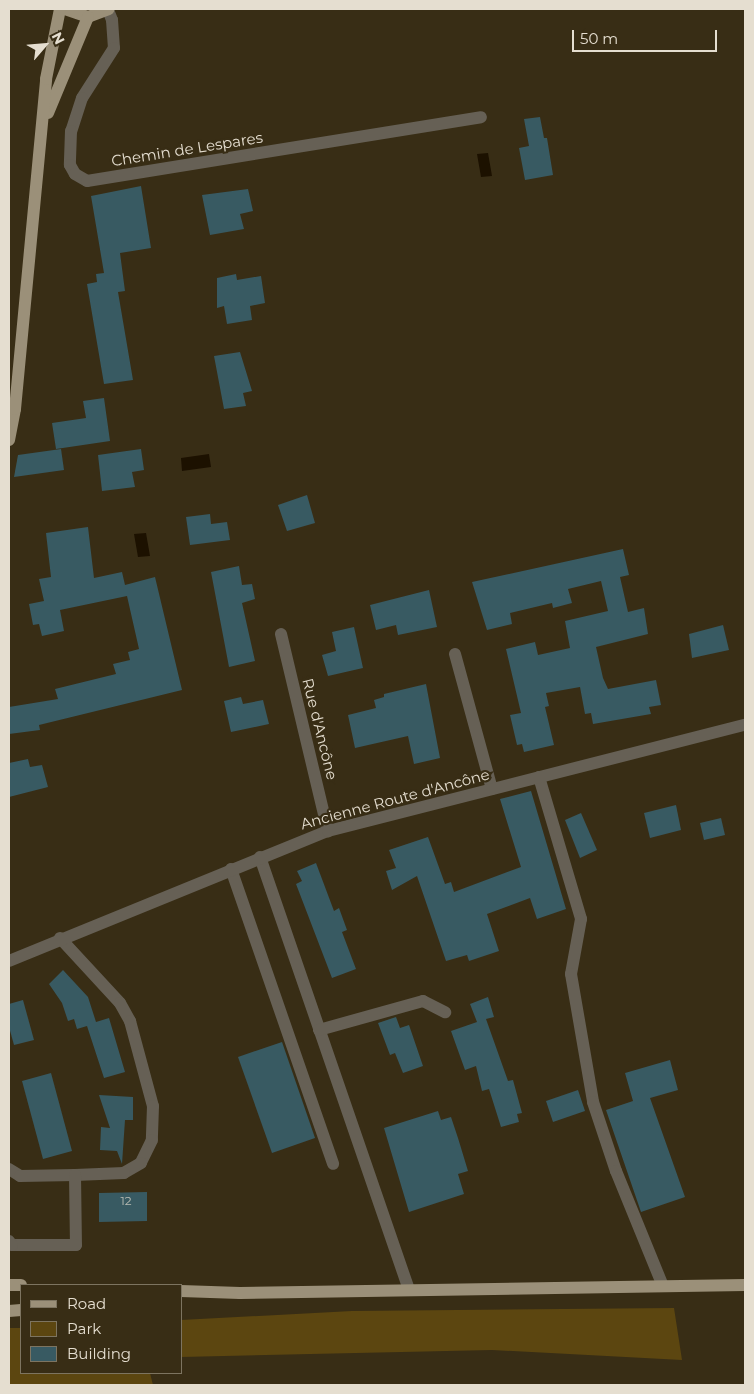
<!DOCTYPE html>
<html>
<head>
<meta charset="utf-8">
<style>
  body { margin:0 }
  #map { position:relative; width:754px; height:1394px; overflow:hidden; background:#382d15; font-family:Montserrat,sans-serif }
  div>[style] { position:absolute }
  .green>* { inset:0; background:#5c4610 }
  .water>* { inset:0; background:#1c1100 }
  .building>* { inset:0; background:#385a62 }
  .minor>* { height:12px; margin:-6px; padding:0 6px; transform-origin:6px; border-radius:6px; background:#666055 }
  .major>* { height:12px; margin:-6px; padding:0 6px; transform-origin:6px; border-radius:6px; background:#9b9079 }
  span { translate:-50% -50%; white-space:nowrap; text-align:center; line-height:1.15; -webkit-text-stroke:4.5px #382d15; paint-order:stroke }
  .number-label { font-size:12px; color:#babdb4 }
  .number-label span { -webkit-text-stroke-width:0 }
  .street-label { font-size:15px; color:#e5ded0 }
  .frame { position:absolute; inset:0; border:10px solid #e5ded0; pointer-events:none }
  .legend { position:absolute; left:20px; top:1284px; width:162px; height:90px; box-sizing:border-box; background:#382d15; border:1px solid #7d7460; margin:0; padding:6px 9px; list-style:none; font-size:15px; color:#e5ded0 }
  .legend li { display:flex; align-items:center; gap:10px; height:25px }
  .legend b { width:25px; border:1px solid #7d7460 }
  .north { position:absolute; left:20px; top:20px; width:50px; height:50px; -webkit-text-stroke:4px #382d15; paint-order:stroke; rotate:63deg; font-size:14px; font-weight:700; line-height:20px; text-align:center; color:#e5ded0 }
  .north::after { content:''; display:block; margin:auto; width:18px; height:22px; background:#e5ded0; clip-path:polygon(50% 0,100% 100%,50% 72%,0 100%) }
  .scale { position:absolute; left:572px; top:30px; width:145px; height:22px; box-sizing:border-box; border:2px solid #e5ded0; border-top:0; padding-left:6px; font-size:15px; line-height:18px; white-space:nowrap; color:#e5ded0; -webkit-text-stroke:4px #382d15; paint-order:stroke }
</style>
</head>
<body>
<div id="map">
  <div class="green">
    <i style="clip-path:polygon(674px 1308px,682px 1360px,492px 1350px,181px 1357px,181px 1320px,352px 1311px)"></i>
    <i style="clip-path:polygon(9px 1328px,21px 1328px,21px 1373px,150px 1373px,153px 1385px,9px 1385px)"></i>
  </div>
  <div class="water">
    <i style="clip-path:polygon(488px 153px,492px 176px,481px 177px,477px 154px)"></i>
    <i style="clip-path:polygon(209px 454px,211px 467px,182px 471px,181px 458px)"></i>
    <i style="clip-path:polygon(146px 533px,150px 556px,138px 557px,134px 534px)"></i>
  </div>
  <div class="building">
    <i style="clip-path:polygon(540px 117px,544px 138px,547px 138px,553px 175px,525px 180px,519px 148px,529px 146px,524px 119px)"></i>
    <i style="clip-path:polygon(141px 186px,151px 248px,120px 253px,125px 291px,118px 292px,133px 380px,104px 384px,87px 284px,97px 282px,96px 274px,104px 273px,91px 196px)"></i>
    <i style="clip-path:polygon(248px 189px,253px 211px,240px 214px,244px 229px,210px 235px,202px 195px)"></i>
    <i style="clip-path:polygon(236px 274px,237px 280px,261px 276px,265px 303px,250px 306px,252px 320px,227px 324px,224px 306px,217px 308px,217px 278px)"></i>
    <i style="clip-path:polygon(240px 352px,252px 391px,243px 393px,246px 406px,224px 409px,214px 356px)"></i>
    <i style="clip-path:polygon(104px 398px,110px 441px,56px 449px,52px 423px,86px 418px,83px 401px)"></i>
    <i style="clip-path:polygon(61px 449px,64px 470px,14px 477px,18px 455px)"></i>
    <i style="clip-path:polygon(141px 449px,144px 470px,132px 472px,135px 487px,102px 491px,98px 455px)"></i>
    <i style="clip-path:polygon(307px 495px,315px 523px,287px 531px,278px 505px)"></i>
    <i style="clip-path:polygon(210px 514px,211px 524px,227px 522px,230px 540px,190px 545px,186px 517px)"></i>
    <i style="clip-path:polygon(88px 527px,94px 578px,122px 572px,125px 585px,155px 577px,182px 690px,39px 725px,40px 730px,9px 734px,9px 707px,58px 699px,55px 689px,116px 674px,113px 664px,130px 660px,128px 652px,139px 649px,127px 596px,60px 610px,64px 631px,42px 636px,39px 624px,33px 625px,29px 604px,44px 601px,39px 579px,51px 577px,46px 533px)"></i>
    <i style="clip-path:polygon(623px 549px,629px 575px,620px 577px,628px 612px,644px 608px,648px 634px,596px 647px,603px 678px,608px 689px,656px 680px,661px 705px,649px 707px,651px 714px,593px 724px,591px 713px,585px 714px,580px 687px,546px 693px,549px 706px,545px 707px,554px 745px,524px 752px,522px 744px,517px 745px,510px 715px,521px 713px,506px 649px,535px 642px,538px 655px,570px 648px,565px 621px,608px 611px,601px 581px,568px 589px,572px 603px,553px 608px,552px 603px,510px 613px,512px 624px,487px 630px,472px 582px)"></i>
    <i style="clip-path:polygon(239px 566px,242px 585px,252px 584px,255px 599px,242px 603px,255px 661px,229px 667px,211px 572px)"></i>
    <i style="clip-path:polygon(429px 590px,437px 627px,398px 635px,396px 625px,376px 630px,370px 605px)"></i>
    <i style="clip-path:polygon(723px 625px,729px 650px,692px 658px,689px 634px)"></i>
    <i style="clip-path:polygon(354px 627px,363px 668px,328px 676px,322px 655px,336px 651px,332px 632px)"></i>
    <i style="clip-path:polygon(426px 684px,440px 758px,414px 764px,408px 736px,355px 748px,348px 715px,376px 708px,374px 700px,384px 697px,384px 694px)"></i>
    <i style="clip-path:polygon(241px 697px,243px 704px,263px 700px,269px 724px,231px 732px,224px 701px)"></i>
    <i style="clip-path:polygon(28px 759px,30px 767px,42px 765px,48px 787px,9px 797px,9px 763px)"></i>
    <i style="clip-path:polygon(531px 791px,566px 909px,537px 919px,530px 898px,487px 914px,499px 951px,469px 961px,467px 955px,446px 961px,417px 876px,392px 890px,386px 871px,396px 868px,389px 850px,428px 837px,445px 884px,451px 882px,454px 892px,521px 867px,500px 799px)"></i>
    <i style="clip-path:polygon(676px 805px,681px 830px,650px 838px,644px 813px)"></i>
    <i style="clip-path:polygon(581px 813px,597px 850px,580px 858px,565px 820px)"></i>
    <i style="clip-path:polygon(721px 818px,725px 835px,704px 840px,700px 823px)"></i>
    <i style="clip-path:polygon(316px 863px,334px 911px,339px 908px,347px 930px,342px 932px,356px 969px,332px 978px,296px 884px,302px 881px,297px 871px)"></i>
    <i style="clip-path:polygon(63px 970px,88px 997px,96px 1022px,109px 1018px,125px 1072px,104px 1078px,87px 1026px,77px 1029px,74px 1019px,68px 1021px,62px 1003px,49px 984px)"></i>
    <i style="clip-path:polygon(488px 997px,494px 1017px,486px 1019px,508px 1081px,513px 1080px,522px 1113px,517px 1114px,519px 1122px,501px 1127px,489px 1089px,482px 1091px,476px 1066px,465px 1070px,451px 1031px,477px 1022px,470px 1004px)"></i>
    <i style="clip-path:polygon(23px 1000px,34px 1040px,14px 1045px,9px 1027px,9px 1004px)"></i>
    <i style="clip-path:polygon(396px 1017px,400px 1028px,409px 1025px,423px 1066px,403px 1073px,395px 1053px,390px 1055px,378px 1023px)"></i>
    <i style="clip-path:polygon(282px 1042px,315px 1138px,272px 1153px,238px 1057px)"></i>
    <i style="clip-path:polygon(670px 1060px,678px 1090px,650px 1098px,685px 1197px,641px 1212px,606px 1110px,633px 1101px,625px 1073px)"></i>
    <i style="clip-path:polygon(51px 1073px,72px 1151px,43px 1159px,22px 1081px)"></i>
    <i style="clip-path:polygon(578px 1090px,585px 1111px,553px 1122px,546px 1101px)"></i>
    <i style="clip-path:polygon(99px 1095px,133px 1097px,133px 1120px,125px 1120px,122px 1164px,117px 1151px,100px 1150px,101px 1127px,110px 1128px)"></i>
    <i style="clip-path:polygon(438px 1111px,441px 1120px,451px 1117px,458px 1138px,468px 1171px,458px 1174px,464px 1194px,409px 1212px,384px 1128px)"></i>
    <i style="clip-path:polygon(147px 1192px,147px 1221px,99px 1222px,99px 1193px)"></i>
  </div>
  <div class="minor">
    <i style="left:108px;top:10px;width:11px;rotate:68deg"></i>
    <i style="left:112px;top:20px;width:28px;rotate:86deg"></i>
    <i style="left:114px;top:48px;width:59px;rotate:122.6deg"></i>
    <i style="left:82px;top:98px;width:35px;rotate:108deg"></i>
    <i style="left:71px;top:131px;width:34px;rotate:92deg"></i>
    <i style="left:70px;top:165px;width:10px;rotate:61deg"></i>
    <i style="left:75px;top:174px;width:14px;rotate:30deg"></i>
    <i style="left:87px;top:181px;width:399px;rotate:-9.2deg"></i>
    <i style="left:281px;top:634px;width:203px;rotate:76.6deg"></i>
    <i style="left:455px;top:654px;width:140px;rotate:74.7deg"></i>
    <i style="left:539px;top:777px;width:148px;rotate:73.5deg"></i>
    <i style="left:581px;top:919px;width:56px;rotate:100.3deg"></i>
    <i style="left:571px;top:974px;width:130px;rotate:80.2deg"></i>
    <i style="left:593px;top:1102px;width:73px;rotate:71.6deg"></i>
    <i style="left:616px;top:1171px;width:124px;rotate:67.8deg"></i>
    <i style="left:260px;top:857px;width:458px;rotate:71deg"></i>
    <i style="left:231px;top:869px;width:312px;rotate:70.9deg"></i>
    <i style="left:60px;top:938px;width:88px;rotate:47.3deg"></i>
    <i style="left:120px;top:1003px;width:21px;rotate:61deg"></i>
    <i style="left:130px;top:1021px;width:88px;rotate:74.9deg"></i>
    <i style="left:153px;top:1106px;width:34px;rotate:92deg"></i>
    <i style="left:152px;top:1140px;width:25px;rotate:116deg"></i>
    <i style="left:141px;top:1163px;width:20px;rotate:150deg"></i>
    <i style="left:124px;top:1173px;width:49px;rotate:177.7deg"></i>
    <i style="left:9px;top:961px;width:344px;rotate:-22.2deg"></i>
    <i style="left:328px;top:831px;width:430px;rotate:-14.3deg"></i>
    <i style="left:319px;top:1030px;width:108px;rotate:-15.6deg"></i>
    <i style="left:423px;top:1001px;width:25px;rotate:27deg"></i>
    <i style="left:9px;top:1169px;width:13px;rotate:32deg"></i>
    <i style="left:20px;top:1176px;width:55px;rotate:-1deg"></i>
    <i style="left:75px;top:1175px;width:70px;rotate:89.2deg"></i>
    <i style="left:76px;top:1245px;width:64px;rotate:180deg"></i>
    <i style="left:12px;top:1245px;width:5px;rotate:-127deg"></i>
  </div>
  <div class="major">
    <i style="left:65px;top:9px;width:24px;rotate:19deg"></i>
    <i style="left:88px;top:17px;width:22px;rotate:-21deg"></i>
    <i style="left:48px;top:113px;width:104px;rotate:-67.4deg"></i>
    <i style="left:9px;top:440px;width:32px;rotate:-79deg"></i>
    <i style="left:15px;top:409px;width:331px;rotate:-84.6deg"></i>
    <i style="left:46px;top:79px;width:71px;rotate:-78.7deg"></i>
    <i style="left:9px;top:1285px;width:12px"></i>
    <i style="left:181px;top:1291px;width:59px;rotate:1.9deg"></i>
    <i style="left:240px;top:1293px;width:505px;rotate:-0.91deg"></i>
    <i style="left:9px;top:1311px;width:12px;rotate:-5deg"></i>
  </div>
  <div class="number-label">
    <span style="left:126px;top:1201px">12</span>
  </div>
  <div class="street-label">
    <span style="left:187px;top:149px;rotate:-9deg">Chemin de Lespares</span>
    <span style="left:320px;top:729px;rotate:76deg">Rue d'Ancône</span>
    <span style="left:395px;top:799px;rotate:-15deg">Ancienne Route d'Ancône</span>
  </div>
  <div class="frame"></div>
  <ul class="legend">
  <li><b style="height:6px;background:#9b9079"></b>Road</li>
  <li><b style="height:14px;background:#5c4610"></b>Park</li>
  <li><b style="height:14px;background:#385a62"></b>Building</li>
  </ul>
  <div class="north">N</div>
  <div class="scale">50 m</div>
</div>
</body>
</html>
